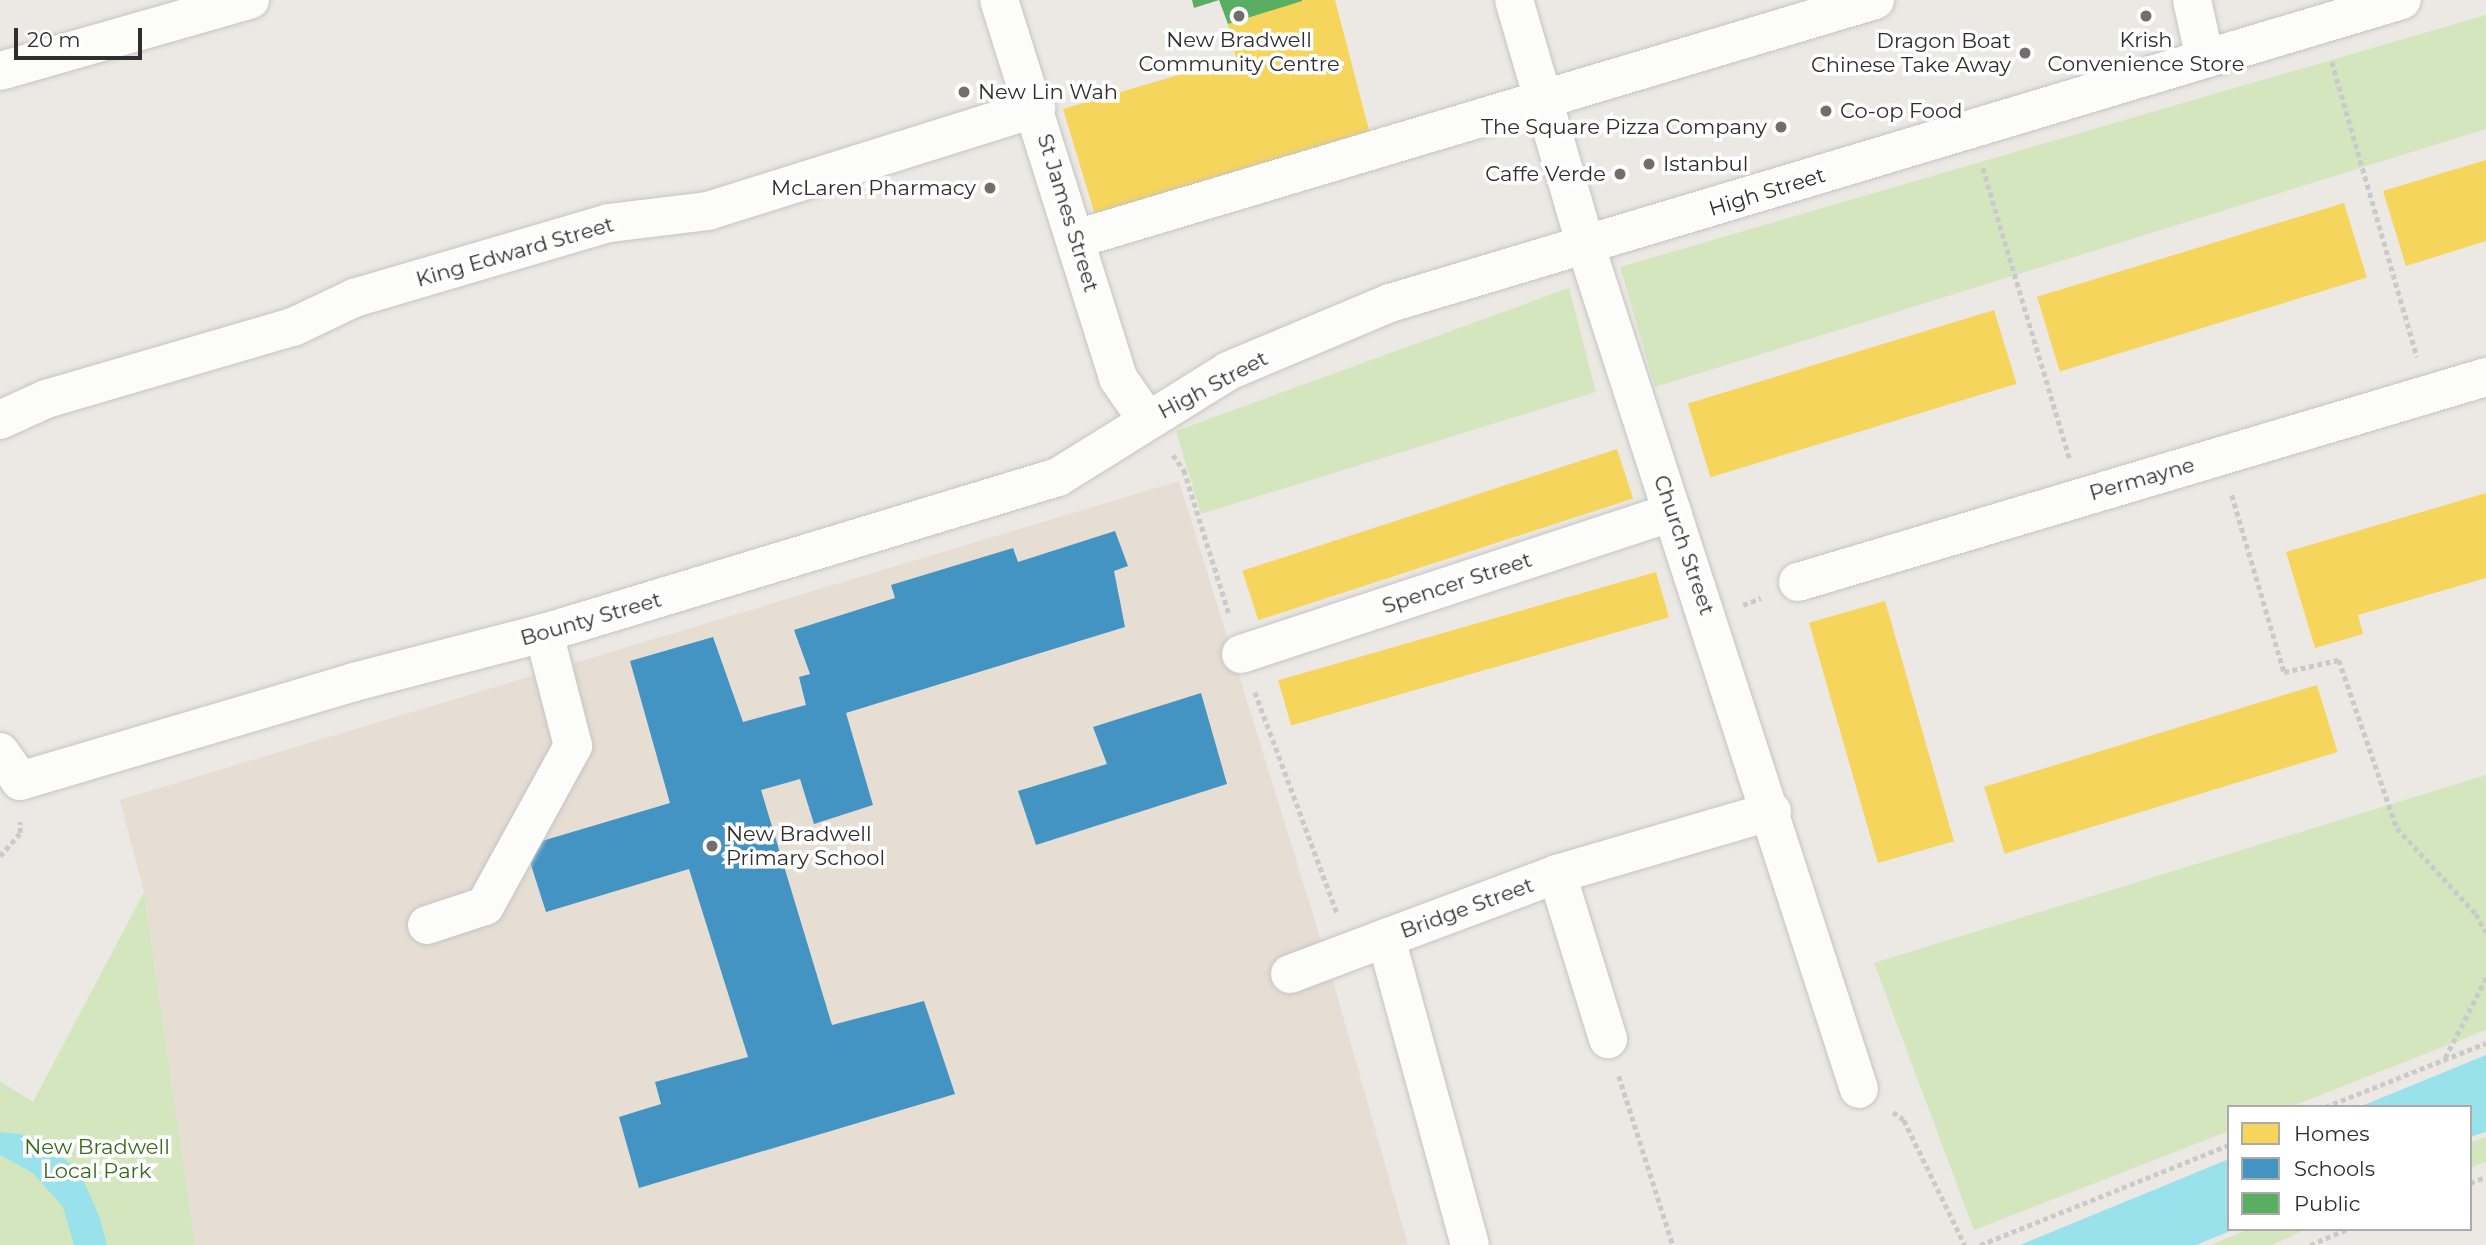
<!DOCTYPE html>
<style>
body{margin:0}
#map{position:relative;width:2486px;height:1245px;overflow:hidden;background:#ece8e4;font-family:Montserrat,sans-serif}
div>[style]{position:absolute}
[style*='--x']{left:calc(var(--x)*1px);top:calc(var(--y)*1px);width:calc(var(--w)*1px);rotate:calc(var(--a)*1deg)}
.education>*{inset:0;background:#e6ddd3}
.green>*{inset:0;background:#d4e6be}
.water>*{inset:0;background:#99e2ec}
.homes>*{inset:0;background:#f6d55c;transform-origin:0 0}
.schools>*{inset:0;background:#4393c3}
.public>*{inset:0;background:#5aae61}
.path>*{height:4.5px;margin-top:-2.25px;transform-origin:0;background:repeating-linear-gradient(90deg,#cbcaca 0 5px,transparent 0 8.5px)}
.roads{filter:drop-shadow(0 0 2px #c5c4c4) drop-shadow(0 0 2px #c5c4c4)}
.minor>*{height:38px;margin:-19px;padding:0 19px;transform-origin:19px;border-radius:19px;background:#fcfcfb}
.dots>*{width:19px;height:19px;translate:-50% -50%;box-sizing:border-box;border:4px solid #fff;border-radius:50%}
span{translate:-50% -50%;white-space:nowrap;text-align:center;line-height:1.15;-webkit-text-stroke:7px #fff;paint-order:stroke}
.poi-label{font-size:21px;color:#2e2e2e}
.right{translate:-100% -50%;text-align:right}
.left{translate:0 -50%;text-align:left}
.street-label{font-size:21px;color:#2e2e2e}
.park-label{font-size:21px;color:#386c1c}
.legend{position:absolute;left:2227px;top:1105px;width:245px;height:126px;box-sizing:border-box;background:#fff;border:2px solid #ababab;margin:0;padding:9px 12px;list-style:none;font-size:21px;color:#2e2e2e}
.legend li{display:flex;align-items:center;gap:14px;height:35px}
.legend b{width:35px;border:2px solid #ababab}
.scale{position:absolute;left:14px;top:28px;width:128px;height:32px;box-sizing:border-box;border:4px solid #2e2e2e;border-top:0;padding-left:9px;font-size:21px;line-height:24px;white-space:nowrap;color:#2e2e2e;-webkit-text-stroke:5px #fff;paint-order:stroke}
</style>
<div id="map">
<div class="education">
<div style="clip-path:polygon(1179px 481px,1327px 960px,1408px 1245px,195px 1245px,144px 892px,120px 800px)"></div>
</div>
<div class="green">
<div style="clip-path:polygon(2486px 15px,2486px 129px,1655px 387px,1620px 267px)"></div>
<div style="clip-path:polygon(1569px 288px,1596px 392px,1201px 514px,1176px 431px)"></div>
<div style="clip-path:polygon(2486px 775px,2486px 1030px,2290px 1107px,2229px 1107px,2229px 1131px,1974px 1230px,1874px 963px)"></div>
<div style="clip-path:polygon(144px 892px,195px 1245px,0 1245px,0 1081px,33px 1102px)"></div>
<div style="clip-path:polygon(2486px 1137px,2486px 1162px,2470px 1168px,2470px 1143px)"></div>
<div style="clip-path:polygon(2249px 1229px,2306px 1229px,2272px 1245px,2211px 1245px)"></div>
</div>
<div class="water">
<div style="clip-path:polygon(2486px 1055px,2486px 1132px,2470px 1137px,2470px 1107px,2359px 1107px)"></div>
<div style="clip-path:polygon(0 1132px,27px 1135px,78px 1168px,100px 1218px,107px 1245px,74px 1245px,63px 1207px,33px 1173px,0 1155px)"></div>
<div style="clip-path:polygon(2229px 1159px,2229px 1229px,2235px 1229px,2196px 1245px,2020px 1245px)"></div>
</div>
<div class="homes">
<div style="clip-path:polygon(1303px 0,1335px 0,1370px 134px,1095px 215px,1063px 109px,1236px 58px,1228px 24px)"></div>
<div style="clip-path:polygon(2486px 160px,2486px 241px,2406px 266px,2383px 191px)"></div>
<div style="left:2344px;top:203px;width:78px;height:321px;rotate:73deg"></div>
<div style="left:1994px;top:310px;width:77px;height:320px;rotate:73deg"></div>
<div style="left:1617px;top:449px;width:52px;height:394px;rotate:72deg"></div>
<div style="clip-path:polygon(2486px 493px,2486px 578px,2358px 615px,2363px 634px,2315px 648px,2286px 552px)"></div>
<div style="left:1656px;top:572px;width:47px;height:393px;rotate:74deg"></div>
<div style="left:1885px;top:601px;width:250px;height:79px;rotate:74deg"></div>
<div style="left:2317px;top:685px;width:70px;height:348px;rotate:73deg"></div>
</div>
<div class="schools">
<div style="clip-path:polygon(1115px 531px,1128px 566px,1114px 571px,1125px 627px,846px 713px,873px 805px,814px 824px,800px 779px,761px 790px,832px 1025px,924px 1001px,955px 1094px,639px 1188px,619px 1117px,661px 1104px,655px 1082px,748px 1057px,689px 869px,546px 912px,525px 846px,670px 803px,630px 661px,713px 637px,743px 722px,806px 705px,799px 677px,810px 674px,794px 630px,895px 598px,891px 585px,1013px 548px,1018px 562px)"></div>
<div style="clip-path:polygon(1201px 693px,1227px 784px,1036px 845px,1018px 791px,1107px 764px,1093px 727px)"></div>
</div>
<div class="public">
<div style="clip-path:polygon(1192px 0,1302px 0,1302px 1px,1228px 24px,1219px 0,1194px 8px)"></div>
</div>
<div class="path">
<div style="--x:2332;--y:62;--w:307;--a:73.9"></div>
<div style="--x:1983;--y:168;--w:304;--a:73.4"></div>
<div style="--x:1173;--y:455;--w:19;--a:54"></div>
<div style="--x:1184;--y:470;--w:151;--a:72.6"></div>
<div style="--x:2232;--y:495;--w:184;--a:73.6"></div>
<div style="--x:2284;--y:672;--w:56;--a:-12.3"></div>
<div style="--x:2339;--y:660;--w:178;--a:71"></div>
<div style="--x:2397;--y:828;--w:117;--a:47.4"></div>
<div style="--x:2476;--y:914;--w:21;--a:61"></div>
<div style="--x:1743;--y:605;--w:19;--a:-21"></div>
<div style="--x:1255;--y:692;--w:236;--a:69.6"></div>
<div style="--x:0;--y:856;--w:30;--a:-49"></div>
<div style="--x:20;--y:833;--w:11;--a:-90"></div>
<div style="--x:2445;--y:1058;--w:90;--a:-62.9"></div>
<div style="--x:1619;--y:1076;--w:177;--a:72.3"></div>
<div style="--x:2325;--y:1107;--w:173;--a:-21.7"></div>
<div style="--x:1893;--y:1112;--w:14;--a:36"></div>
<div style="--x:1904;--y:1120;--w:139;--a:64"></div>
<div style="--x:2470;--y:1183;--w:17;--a:-21"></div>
<div style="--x:1980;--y:1245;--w:268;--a:-21.9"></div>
<div style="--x:2310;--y:1245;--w:40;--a:-23.4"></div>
</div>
<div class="roads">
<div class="minor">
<div style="--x:999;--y:0;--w:396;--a:72.5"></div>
<div style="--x:1118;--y:378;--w:51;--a:55.4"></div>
<div style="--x:1514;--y:0;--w:257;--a:73.7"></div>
<div style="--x:1586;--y:247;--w:885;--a:72.04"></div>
<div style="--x:2192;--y:0;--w:60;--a:77.6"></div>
<div style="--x:0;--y:71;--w:260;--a:-15.9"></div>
<div style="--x:1076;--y:239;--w:834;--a:-16.65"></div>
<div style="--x:0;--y:420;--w:51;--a:-24.5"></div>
<div style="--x:46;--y:399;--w:257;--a:-16.3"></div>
<div style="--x:293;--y:327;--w:68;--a:-25.4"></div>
<div style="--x:354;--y:298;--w:266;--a:-16.4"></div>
<div style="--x:609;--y:223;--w:100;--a:-6.9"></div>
<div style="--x:708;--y:211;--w:344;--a:-17.4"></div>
<div style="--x:1798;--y:582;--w:718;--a:-16.59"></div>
<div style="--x:1241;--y:654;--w:454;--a:-18.2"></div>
<div style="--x:0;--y:752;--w:35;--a:55"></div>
<div style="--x:20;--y:781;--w:348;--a:-16.5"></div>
<div style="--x:354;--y:682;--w:196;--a:-14.5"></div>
<div style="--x:544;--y:633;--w:537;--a:-16.88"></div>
<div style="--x:1058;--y:477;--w:200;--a:-31.9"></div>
<div style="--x:1228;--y:371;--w:176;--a:-22.8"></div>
<div style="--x:1390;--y:303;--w:1056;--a:-16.67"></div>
<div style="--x:1557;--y:874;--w:173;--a:72.8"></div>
<div style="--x:427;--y:925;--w:61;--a:-18.1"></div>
<div style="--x:485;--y:906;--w:183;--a:-61.2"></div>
<div style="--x:573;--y:746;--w:117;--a:-104.4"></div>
<div style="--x:1290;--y:974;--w:103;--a:-20.6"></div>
<div style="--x:1470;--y:1245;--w:318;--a:-105.3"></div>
<div style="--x:1386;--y:938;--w:183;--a:-20.5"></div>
<div style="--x:1557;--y:874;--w:224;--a:-16.3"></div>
</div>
</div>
<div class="dots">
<div style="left:1239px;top:16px;background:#706f6e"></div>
<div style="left:2146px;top:16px;background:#706f6e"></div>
<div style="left:2025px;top:53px;background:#706f6e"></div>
<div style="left:964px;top:92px;background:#706f6e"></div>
<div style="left:1826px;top:111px;background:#706f6e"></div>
<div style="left:1781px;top:127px;background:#706f6e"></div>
<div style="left:1649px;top:164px;background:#706f6e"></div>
<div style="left:1620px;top:174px;background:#706f6e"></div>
<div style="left:990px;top:188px;background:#706f6e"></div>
<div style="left:712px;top:846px;background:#706f6e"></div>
</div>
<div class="poi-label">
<span style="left:1239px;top:52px">New Bradwell<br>Community Centre</span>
<span style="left:2146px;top:52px">Krish<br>Convenience Store</span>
<span class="right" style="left:2011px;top:53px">Dragon Boat<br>Chinese Take Away</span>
<span class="left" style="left:978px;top:92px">New Lin Wah</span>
<span class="left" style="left:1840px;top:111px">Co-op Food</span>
<span class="right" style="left:1767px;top:127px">The Square Pizza Company</span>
<span class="left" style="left:1663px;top:164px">Istanbul</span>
<span class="right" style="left:1606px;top:174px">Caffe Verde</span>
<span class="right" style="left:976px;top:188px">McLaren Pharmacy</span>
<span class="left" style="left:726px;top:846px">New Bradwell<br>Primary School</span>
</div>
<div class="street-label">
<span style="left:1767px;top:192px;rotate:-17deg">High Street</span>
<span style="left:1068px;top:213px;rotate:73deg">St James Street</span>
<span style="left:515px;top:252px;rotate:-16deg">King Edward Street</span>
<span style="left:1213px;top:385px;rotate:-28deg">High Street</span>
<span style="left:2142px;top:479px;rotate:-16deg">Permayne</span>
<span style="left:1684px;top:545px;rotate:71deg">Church Street</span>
<span style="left:1457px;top:583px;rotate:-18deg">Spencer Street</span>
<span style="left:591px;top:619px;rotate:-16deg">Bounty Street</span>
<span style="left:1467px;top:908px;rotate:-20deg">Bridge Street</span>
</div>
<div class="park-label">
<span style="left:97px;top:1159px">New Bradwell<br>Local Park</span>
</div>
<ul class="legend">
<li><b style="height:19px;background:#f6d55c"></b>Homes</li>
<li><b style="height:19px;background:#4393c3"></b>Schools</li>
<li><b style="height:19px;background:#5aae61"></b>Public</li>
</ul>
<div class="scale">20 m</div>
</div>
